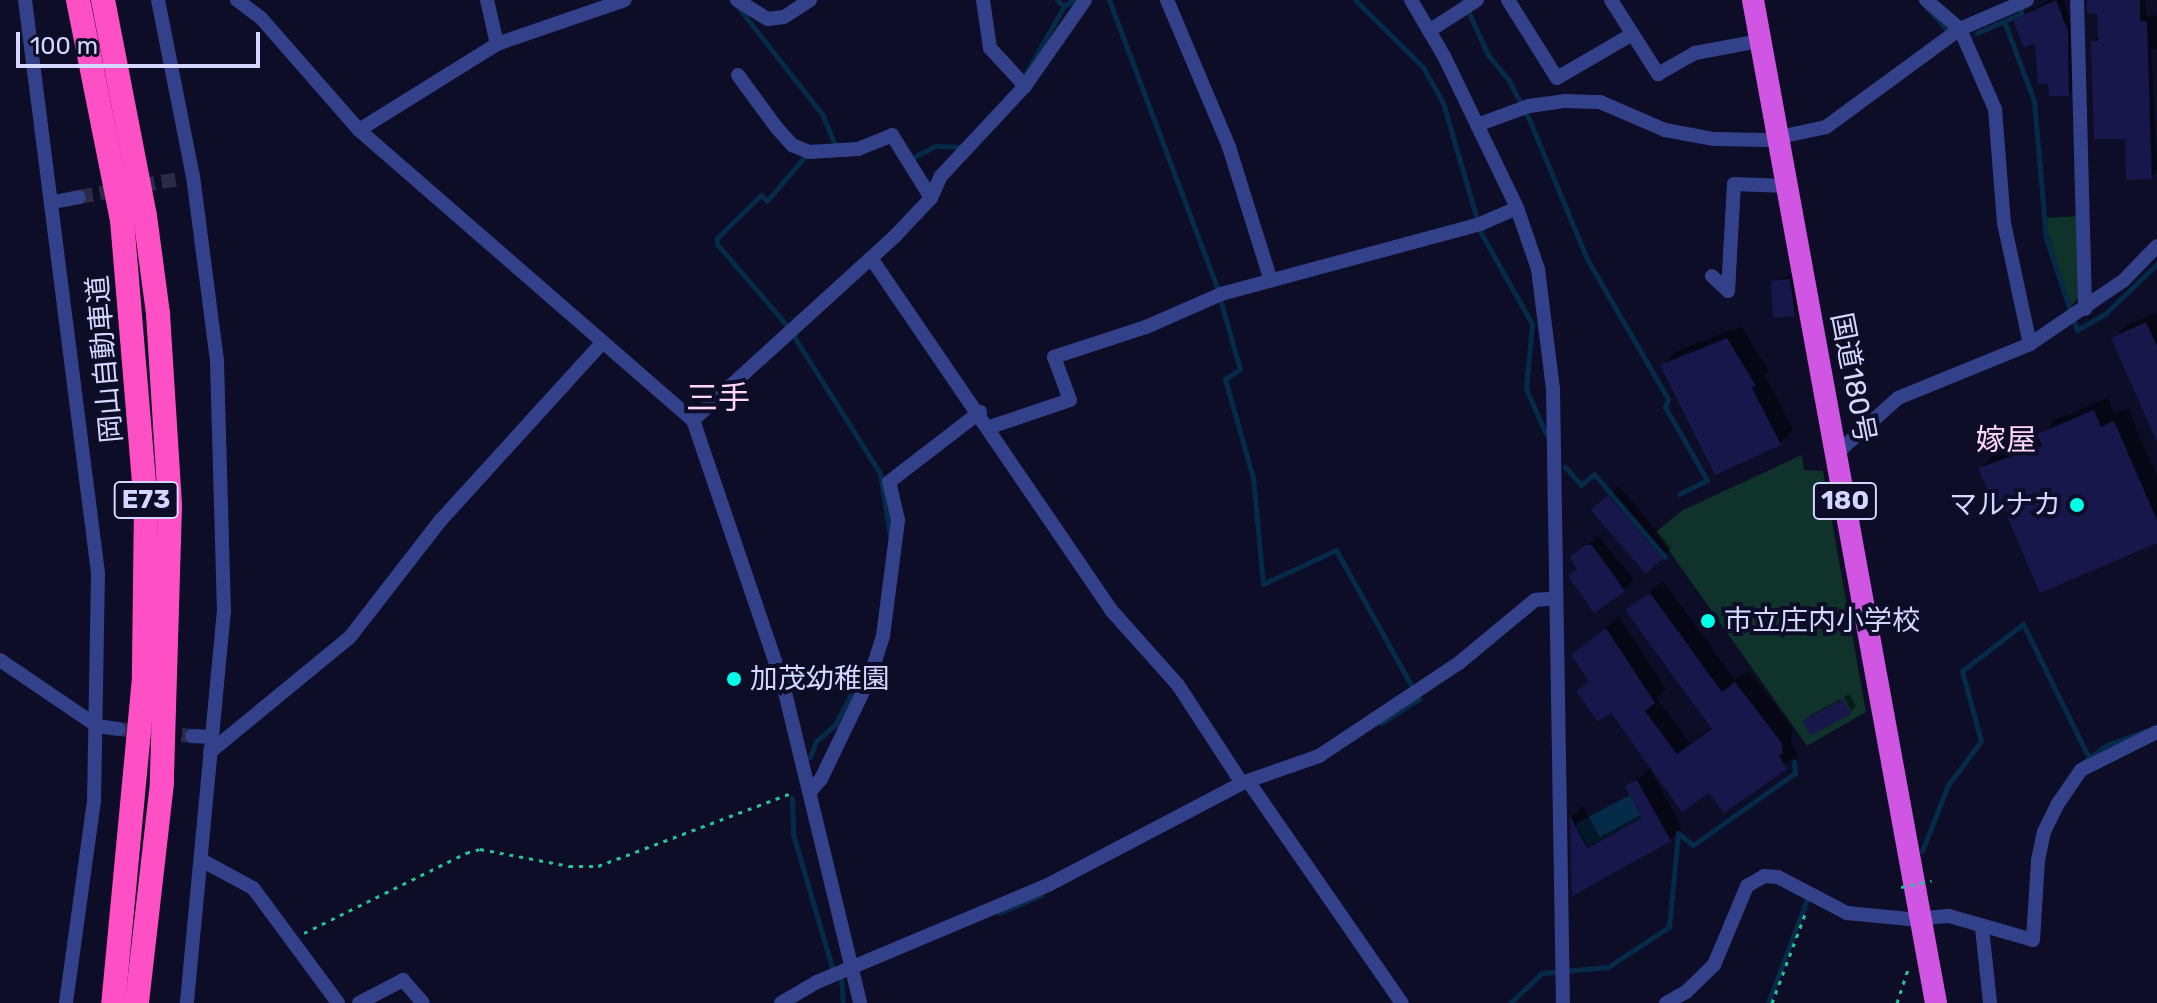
<!DOCTYPE html>
<meta charset="utf-8">
<style>
body{margin:0}
#map{position:relative;width:2157px;height:1003px;overflow:hidden;background:#0d0d28;font-family:Rubik,"Noto Sans JP",sans-serif}
div>[style]{position:absolute}
[style*='--x']{left:calc(var(--x)*1px);top:calc(var(--y)*1px);width:calc(var(--w)*1px);rotate:calc(var(--a)*1deg)}
.green>*{inset:0;background:#0f322a}
.water>*{inset:0;background:#052b49;transform-origin:0 0}
.shadow>*{inset:0;background:#0007}
.stream>*{height:5px;margin:-2.5px;padding:0 2.5px;transform-origin:2.5px;border-radius:2.5px;background:#052b49}
.building>*{inset:0;background:#18174b;transform-origin:0 0}
.minor-tunnel>*{height:14px;margin-top:-7px;transform-origin:0;background:repeating-linear-gradient(90deg,#2b2b48 0 14px,transparent 0 21px)}
.path>*{height:3px;margin-top:-1.5px;transform-origin:0;background:repeating-linear-gradient(90deg,#23c49b 0 4px,transparent 0 10px)}
.minor>*{height:14px;margin:-7px;padding:0 7px;transform-origin:7px;border-radius:7px;background:#33418b}
.trunk>*{height:22px;margin:-11px;padding:0 11px;transform-origin:11px;border-radius:11px;background:#d055e2}
.motorway>*{height:24px;margin:-12px;padding:0 12px;transform-origin:12px;border-radius:12px;background:#ff4fc5}
.path-bridge>*{height:3px;margin-top:-1.5px;transform-origin:0;background:repeating-linear-gradient(90deg,#23c49b 0 4px,transparent 0 10px)}
.dots>*{width:22px;height:22px;translate:-50% -50%;box-sizing:border-box;border:4px solid #0d0d28;border-radius:50%}
span{translate:-50% -50%;white-space:nowrap;text-align:center;line-height:1.15;-webkit-text-stroke:8px #0d0d28;paint-order:stroke}
.shield-label span{padding:2px 6px;background:#0d0d28;border:2px solid;border-radius:6px;-webkit-text-stroke-width:0}
.shield-label{font-size:26px;color:#d4d7ff;font-weight:700}
.street-label{font-size:28px;color:#d4d7ff}
.poi-label{font-size:28px;color:#d4d7ff}
.right{translate:-100% -50%;text-align:right}
.left{translate:0 -50%;text-align:left}
.neighbourhood-label{font-size:30px;color:#ffd6f8}
.quarter-label{font-size:32px;color:#ffd6f8}
.scale{position:absolute;left:16px;top:32px;width:244px;height:36px;box-sizing:border-box;border:4px solid #d4d7ff;border-top:0;padding-left:10px;font-size:24px;line-height:28px;white-space:nowrap;color:#d4d7ff;-webkit-text-stroke:6px #0d0d28;paint-order:stroke}
</style>
<div id="map">
<div class="green">
<div style="clip-path:polygon(2077px 216px,2078px 298px,2069px 308px,2044px 218px)"></div>
<div style="clip-path:polygon(1802px 455px,1804px 470px,1823px 471px,1866px 712px,1807px 746px,1656px 532px,1683px 510px)"></div>
</div>
<div class="water">
<div style="left:1630px;top:795px;width:26px;height:62px;rotate:62deg"></div>
</div>
<div class="shadow">
<div style="clip-path:polygon(2049px 0,2063px 0,2073px 25px,2074px 88px,2069px 94px,2050px 82px,2036px 41px,2015px 20px)"></div>
<div style="clip-path:polygon(2099px 0,2145px 0,2146px 16px,2157px 15px,2157px 49px,2151px 49px,2157px 171px,2151px 177px,2127px 136px,2093px 42px,2100px 35px)"></div>
<div style="clip-path:polygon(1796px 274px,1800px 307px,1794px 314px,1773px 282px)"></div>
<div style="clip-path:polygon(2157px 312px,2157px 437px,2113px 339px,2127px 325px)"></div>
<div style="clip-path:polygon(1741px 326px,1769px 371px,1765px 375px,1793px 430px,1780px 443px,1662px 366px,1676px 352px)"></div>
<div style="clip-path:polygon(2108px 398px,2114px 414px,2128px 409px,2157px 476px,2157px 541px,2003px 502px,1981px 468px,1994px 455px,2041px 439px,2053px 421px)"></div>
<div style="clip-path:polygon(1619px 486px,1671px 548px,1661px 558px,1602px 500px)"></div>
<div style="clip-path:polygon(1598px 536px,1634px 580px,1624px 589px,1579px 569px,1573px 557px)"></div>
<div style="clip-path:polygon(1663px 581px,1735px 680px,1749px 671px,1793px 728px,1791px 743px,1799px 754px,1724px 810px,1710px 790px,1611px 710px,1578px 691px,1591px 679px,1573px 655px,1619px 617px,1666px 689px,1657px 698px,1690px 743px,1713px 727px,1628px 610px)"></div>
<div style="clip-path:polygon(1849px 694px,1856px 706px,1851px 711px,1844px 697px)"></div>
<div style="clip-path:polygon(1840px 699px,1848px 713px,1805px 721px,1811px 715px)"></div>
<div style="clip-path:polygon(1650px 769px,1682px 828px,1670px 840px,1574px 893px,1572px 817px,1583px 806px,1600px 837px,1642px 814px,1628px 787px)"></div>
</div>
<div class="stream">
<div style="--x:1057;--y:0;--w:9;--a:41"></div>
<div style="--x:1064;--y:6;--w:12;--a:-31"></div>
<div style="--x:1109;--y:0;--w:308;--a:69.4"></div>
<div style="--x:1217;--y:288;--w:74;--a:74.3"></div>
<div style="--x:1237;--y:359;--w:10;--a:73"></div>
<div style="--x:1240;--y:369;--w:18;--a:146"></div>
<div style="--x:1225;--y:379;--w:103;--a:74.2"></div>
<div style="--x:1253;--y:478;--w:106;--a:84.6"></div>
<div style="--x:1263;--y:584;--w:81;--a:-25"></div>
<div style="--x:1336;--y:550;--w:171;--a:60.9"></div>
<div style="--x:1419;--y:699;--w:45;--a:147.7"></div>
<div style="--x:1355;--y:0;--w:95;--a:44.6"></div>
<div style="--x:1423;--y:67;--w:41;--a:60.9"></div>
<div style="--x:1443;--y:103;--w:135;--a:73.7"></div>
<div style="--x:1481;--y:233;--w:104;--a:60.7"></div>
<div style="--x:1532;--y:324;--w:65;--a:95.3"></div>
<div style="--x:1526;--y:389;--w:49;--a:66"></div>
<div style="--x:1463;--y:0;--w:60;--a:65.6"></div>
<div style="--x:1488;--y:55;--w:31;--a:50"></div>
<div style="--x:1508;--y:79;--w:45;--a:62.3"></div>
<div style="--x:1529;--y:119;--w:152;--a:67.5"></div>
<div style="--x:1587;--y:259;--w:162;--a:59.9"></div>
<div style="--x:1668;--y:399;--w:9;--a:111"></div>
<div style="--x:1665;--y:407;--w:84;--a:60.1"></div>
<div style="--x:1707;--y:480;--w:31;--a:153"></div>
<div style="--x:2021;--y:5;--w:9;--a:90"></div>
<div style="--x:2021;--y:14;--w:18;--a:158"></div>
<div style="--x:2004;--y:21;--w:85;--a:69.4"></div>
<div style="--x:2034;--y:101;--w:138;--a:85"></div>
<div style="--x:2046;--y:238;--w:97;--a:71.4"></div>
<div style="--x:2077;--y:330;--w:32;--a:-30"></div>
<div style="--x:2105;--y:314;--w:72;--a:-43.9"></div>
<div style="--x:738;--y:7;--w:136;--a:51.9"></div>
<div style="--x:822;--y:114;--w:38;--a:67"></div>
<div style="--x:1927;--y:8;--w:33;--a:47"></div>
<div style="--x:1977;--y:33;--w:30;--a:-24"></div>
<div style="--x:1025;--y:75;--w:79;--a:-60.5"></div>
<div style="--x:910;--y:159;--w:29;--a:-27"></div>
<div style="--x:936;--y:146;--w:24;--a:2"></div>
<div style="--x:785;--y:323;--w:104;--a:-130.7"></div>
<div style="--x:717;--y:244;--w:6;--a:-90"></div>
<div style="--x:717;--y:238;--w:62;--a:-44.3"></div>
<div style="--x:761;--y:195;--w:8;--a:45"></div>
<div style="--x:767;--y:201;--w:60;--a:-49.7"></div>
<div style="--x:793;--y:335;--w:163;--a:57.8"></div>
<div style="--x:880;--y:473;--w:64;--a:81"></div>
<div style="--x:1565;--y:467;--w:24;--a:48"></div>
<div style="--x:1581;--y:485;--w:17;--a:-40"></div>
<div style="--x:1594;--y:474;--w:109;--a:49.5"></div>
<div style="--x:810;--y:757;--w:17;--a:-69"></div>
<div style="--x:816;--y:741;--w:25;--a:-40"></div>
<div style="--x:835;--y:725;--w:70;--a:-62.7"></div>
<div style="--x:2080;--y:765;--w:34;--a:-37"></div>
<div style="--x:2107;--y:745;--w:40;--a:-20.2"></div>
<div style="--x:792;--y:798;--w:36;--a:88"></div>
<div style="--x:793;--y:834;--w:143;--a:73.7"></div>
<div style="--x:1922;--y:851;--w:71;--a:-68.5"></div>
<div style="--x:1948;--y:785;--w:55;--a:-53.1"></div>
<div style="--x:1981;--y:741;--w:73;--a:-105.2"></div>
<div style="--x:1962;--y:671;--w:77;--a:-37.6"></div>
<div style="--x:2023;--y:624;--w:147;--a:63.8"></div>
<div style="--x:999;--y:913;--w:46;--a:-23.2"></div>
<div style="--x:841;--y:977;--w:26;--a:86"></div>
<div style="--x:1510;--y:1003;--w:44;--a:-43.2"></div>
<div style="--x:1542;--y:973;--w:66;--a:-5.2"></div>
<div style="--x:1608;--y:967;--w:73;--a:-33.3"></div>
<div style="--x:1669;--y:927;--w:94;--a:-84.5"></div>
<div style="--x:1678;--y:833;--w:19;--a:39"></div>
<div style="--x:1693;--y:845;--w:125;--a:-35.2"></div>
<div style="--x:1795;--y:773;--w:11;--a:-95"></div>
<div style="--x:1768;--y:1003;--w:111;--a:-69.4"></div>
</div>
<div class="building">
<div style="clip-path:polygon(2056px 0,2068px 31px,2069px 96px,2049px 96px,2048px 84px,2038px 84px,2035px 43px,2024px 48px,2013px 20px)"></div>
<div style="clip-path:polygon(2087px 0,2140px 0,2140px 21px,2147px 21px,2152px 179px,2126px 180px,2125px 139px,2094px 139px,2091px 41px,2098px 41px,2097px 14px,2087px 13px)"></div>
<div style="clip-path:polygon(1790px 279px,1795px 316px,1773px 318px,1771px 281px)"></div>
<div style="clip-path:polygon(2146px 322px,2157px 346px,2157px 442px,2111px 338px)"></div>
<div style="clip-path:polygon(1727px 338px,1756px 386px,1752px 388px,1781px 445px,1715px 475px,1660px 365px)"></div>
<div style="clip-path:polygon(2094px 410px,2101px 427px,2114px 421px,2157px 520px,2157px 543px,2040px 593px,2002px 504px,1995px 507px,1978px 468px,2042px 446px,2037px 434px)"></div>
<div style="left:1608px;top:495px;width:84px;height:23px;rotate:49deg"></div>
<div style="clip-path:polygon(1586px 545px,1592px 545px,1625px 591px,1594px 613px,1568px 576px,1577px 570px,1570px 557px)"></div>
<div style="clip-path:polygon(1650px 593px,1722px 692px,1735px 682px,1781px 742px,1783px 753px,1779px 756px,1787px 769px,1724px 813px,1709px 793px,1682px 812px,1611px 713px,1598px 722px,1576px 691px,1589px 681px,1571px 655px,1606px 628px,1655px 703px,1645px 711px,1677px 754px,1712px 729px,1625px 610px)"></div>
<div style="left:1843px;top:699px;width:17px;height:46px;rotate:62deg"></div>
<div style="clip-path:polygon(1637px 780px,1671px 841px,1572px 896px,1570px 816px,1587px 848px,1642px 818px,1625px 786px)"></div>
</div>
<div class="minor-tunnel">
<div style="--x:79;--y:197;--w:102;--a:-10.2"></div>
<div style="--x:119;--y:729;--w:73;--a:5.5"></div>
</div>
<div class="path">
<div style="--x:304;--y:933;--w:181;--a:-26.3"></div>
<div style="--x:466;--y:853;--w:15;--a:-16"></div>
<div style="--x:480;--y:849;--w:91;--a:10.8"></div>
<div style="--x:569;--y:866;--w:29;--a:0"></div>
<div style="--x:598;--y:866;--w:210;--a:-20.7"></div>
<div style="--x:1772;--y:1003;--w:100;--a:-69.6"></div>
<div style="--x:1897;--y:1003;--w:39;--a:-72"></div>
</div>
<div class="minor">
<div style="--x:25;--y:0;--w:578;--a:82.74"></div>
<div style="--x:98;--y:573;--w:228;--a:91"></div>
<div style="--x:94;--y:801;--w:204;--a:97.9"></div>
<div style="--x:158;--y:0;--w:179;--a:78.8"></div>
<div style="--x:193;--y:176;--w:188;--a:82.6"></div>
<div style="--x:217;--y:362;--w:248;--a:88.4"></div>
<div style="--x:224;--y:610;--w:395;--a:95.4"></div>
<div style="--x:237;--y:0;--w:30;--a:37"></div>
<div style="--x:261;--y:18;--w:149;--a:48.8"></div>
<div style="--x:359;--y:130;--w:442;--a:41"></div>
<div style="--x:693;--y:420;--w:279;--a:71.2"></div>
<div style="--x:783;--y:684;--w:328;--a:76.4"></div>
<div style="--x:487;--y:0;--w:45;--a:77.2"></div>
<div style="--x:737;--y:0;--w:36;--a:32"></div>
<div style="--x:768;--y:19;--w:16;--a:-7"></div>
<div style="--x:784;--y:17;--w:31;--a:-33"></div>
<div style="--x:983;--y:0;--w:49;--a:81.7"></div>
<div style="--x:990;--y:48;--w:52;--a:47.4"></div>
<div style="--x:1167;--y:0;--w:160;--a:67.1"></div>
<div style="--x:1229;--y:147;--w:140;--a:72.6"></div>
<div style="--x:1411;--y:0;--w:65;--a:59.5"></div>
<div style="--x:1444;--y:56;--w:169;--a:64.3"></div>
<div style="--x:1517;--y:208;--w:65;--a:71"></div>
<div style="--x:1538;--y:269;--w:121;--a:82.9"></div>
<div style="--x:1553;--y:389;--w:614;--a:89.07"></div>
<div style="--x:1508;--y:0;--w:92;--a:57.9"></div>
<div style="--x:1557;--y:78;--w:86;--a:-30.2"></div>
<div style="--x:1611;--y:0;--w:88;--a:57.6"></div>
<div style="--x:1658;--y:74;--w:43;--a:-29.6"></div>
<div style="--x:1695;--y:53;--w:66;--a:-10.5"></div>
<div style="--x:2027;--y:0;--w:73;--a:156.6"></div>
<div style="--x:1960;--y:29;--w:87;--a:66.4"></div>
<div style="--x:1995;--y:109;--w:114;--a:85.5"></div>
<div style="--x:2004;--y:223;--w:124;--a:77.9"></div>
<div style="--x:2077;--y:0;--w:309;--a:88.5"></div>
<div style="--x:1429;--y:31;--w:57;--a:-32.9"></div>
<div style="--x:738;--y:75;--w:64;--a:53.8"></div>
<div style="--x:776;--y:127;--w:24;--a:48"></div>
<div style="--x:792;--y:145;--w:18;--a:22"></div>
<div style="--x:809;--y:152;--w:49;--a:-3.5"></div>
<div style="--x:858;--y:149;--w:37;--a:-22"></div>
<div style="--x:892;--y:135;--w:74;--a:58.2"></div>
<div style="--x:1477;--y:125;--w:55;--a:-20.1"></div>
<div style="--x:1529;--y:106;--w:37;--a:-8"></div>
<div style="--x:1566;--y:101;--w:34;--a:2"></div>
<div style="--x:1600;--y:102;--w:71;--a:23.3"></div>
<div style="--x:1665;--y:130;--w:50;--a:10.4"></div>
<div style="--x:1714;--y:139;--w:52;--a:1.1"></div>
<div style="--x:1766;--y:140;--w:61;--a:-12.2"></div>
<div style="--x:1826;--y:127;--w:166;--a:-36.2"></div>
<div style="--x:1960;--y:29;--w:45;--a:-139.5"></div>
<div style="--x:359;--y:130;--w:163;--a:-31.9"></div>
<div style="--x:497;--y:44;--w:135;--a:-19"></div>
<div style="--x:54;--y:202;--w:25;--a:-11"></div>
<div style="--x:871;--y:258;--w:426;--a:55.7"></div>
<div style="--x:1111;--y:610;--w:101;--a:48.2"></div>
<div style="--x:1178;--y:685;--w:117;--a:56.9"></div>
<div style="--x:1712;--y:276;--w:22;--a:43"></div>
<div style="--x:1728;--y:291;--w:107;--a:-86.8"></div>
<div style="--x:1734;--y:184;--w:53;--a:2.2"></div>
<div style="--x:693;--y:420;--w:275;--a:-42.3"></div>
<div style="--x:896;--y:235;--w:51;--a:-46.6"></div>
<div style="--x:931;--y:198;--w:24;--a:-66"></div>
<div style="--x:941;--y:176;--w:123;--a:-47"></div>
<div style="--x:1025;--y:86;--w:105;--a:-55.1"></div>
<div style="--x:990;--y:427;--w:84;--a:-18.6"></div>
<div style="--x:1070;--y:400;--w:46;--a:-110.4"></div>
<div style="--x:1054;--y:357;--w:97;--a:-18.1"></div>
<div style="--x:1146;--y:327;--w:82;--a:-23.7"></div>
<div style="--x:1221;--y:294;--w:268;--a:-15.1"></div>
<div style="--x:1480;--y:224;--w:40;--a:-23.4"></div>
<div style="--x:1837;--y:453;--w:82;--a:-42"></div>
<div style="--x:1898;--y:398;--w:143;--a:-22.2"></div>
<div style="--x:2030;--y:344;--w:114;--a:-34.2"></div>
<div style="--x:2124;--y:280;--w:47;--a:-45.9"></div>
<div style="--x:0;--y:660;--w:117;--a:34.2"></div>
<div style="--x:97;--y:726;--w:22;--a:8"></div>
<div style="--x:192;--y:736;--w:19;--a:3"></div>
<div style="--x:210;--y:752;--w:181;--a:-39.4"></div>
<div style="--x:350;--y:637;--w:147;--a:-52.2"></div>
<div style="--x:440;--y:521;--w:241;--a:-47.7"></div>
<div style="--x:1248;--y:781;--w:270;--a:55.3"></div>
<div style="--x:810;--y:792;--w:17;--a:-50"></div>
<div style="--x:821;--y:779;--w:113;--a:-64.3"></div>
<div style="--x:870;--y:677;--w:43;--a:-72.4"></div>
<div style="--x:883;--y:636;--w:117;--a:-82.6"></div>
<div style="--x:898;--y:520;--w:39;--a:-103"></div>
<div style="--x:889;--y:482;--w:115;--a:-37.6"></div>
<div style="--x:203;--y:861;--w:57;--a:28.4"></div>
<div style="--x:253;--y:888;--w:143;--a:53.5"></div>
<div style="--x:1982;--y:928;--w:75;--a:83.9"></div>
<div style="--x:359;--y:1003;--w:50;--a:-27.6"></div>
<div style="--x:403;--y:980;--w:30;--a:49"></div>
<div style="--x:781;--y:1003;--w:42;--a:-30.3"></div>
<div style="--x:817;--y:982;--w:251;--a:-22.8"></div>
<div style="--x:1048;--y:885;--w:219;--a:-27.7"></div>
<div style="--x:1242;--y:783;--w:82;--a:-19.3"></div>
<div style="--x:1319;--y:756;--w:168;--a:-33.6"></div>
<div style="--x:1459;--y:663;--w:99;--a:-39.7"></div>
<div style="--x:1535;--y:600;--w:21;--a:-5"></div>
<div style="--x:1666;--y:1003;--w:23;--a:-29"></div>
<div style="--x:1686;--y:992;--w:39;--a:-44"></div>
<div style="--x:1714;--y:965;--w:86;--a:-67.3"></div>
<div style="--x:1747;--y:886;--w:20;--a:-30"></div>
<div style="--x:1764;--y:876;--w:14;--a:4"></div>
<div style="--x:1778;--y:877;--w:78;--a:27.6"></div>
<div style="--x:1847;--y:913;--w:62;--a:5.5"></div>
<div style="--x:1909;--y:919;--w:40;--a:-4.3"></div>
<div style="--x:1949;--y:916;--w:87;--a:15.9"></div>
<div style="--x:2033;--y:940;--w:80;--a:-86.4"></div>
<div style="--x:2038;--y:860;--w:29;--a:-78"></div>
<div style="--x:2044;--y:832;--w:30;--a:-64"></div>
<div style="--x:2057;--y:805;--w:42;--a:-55.6"></div>
<div style="--x:2081;--y:770;--w:85;--a:-26.6"></div>
</div>
<div class="trunk">
<div style="--x:1753;--y:0;--w:1020;--a:79.66"></div>
</div>
<div class="motorway">
<div style="--x:78;--y:0;--w:224;--a:78.7"></div>
<div style="--x:122;--y:220;--w:284;--a:85.2"></div>
<div style="--x:146;--y:503;--w:175;--a:90.7"></div>
<div style="--x:144;--y:678;--w:326;--a:95.4"></div>
<div style="--x:103;--y:0;--w:220;--a:79"></div>
<div style="--x:145;--y:216;--w:99;--a:82.4"></div>
<div style="--x:158;--y:314;--w:192;--a:86.4"></div>
<div style="--x:170;--y:506;--w:277;--a:91.7"></div>
<div style="--x:162;--y:783;--w:221;--a:96.5"></div>
</div>
<div class="path-bridge">
<div style="--x:1901;--y:887;--w:31;--a:-11"></div>
</div>
<div class="dots">
<div style="left:2077px;top:505px;background:#00ffe8"></div>
<div style="left:1708px;top:621px;background:#00ffe8"></div>
<div style="left:734px;top:679px;background:#00ffe8"></div>
</div>
<div class="shield-label">
<span style="left:146px;top:500px">E73</span>
<span style="left:1845px;top:501px">180</span>
</div>
<div class="street-label">
<span style="left:105px;top:359px;rotate:-95deg">岡山自動車道</span>
<span style="left:1853px;top:378px;rotate:79deg">国道180号</span>
</div>
<div class="poi-label">
<span class="right" style="left:2061px;top:505px">マルナカ</span>
<span class="left" style="left:1724px;top:621px">市立庄内小学校</span>
<span class="left" style="left:750px;top:679px">加茂幼稚園</span>
</div>
<div class="neighbourhood-label">
<span style="left:2006px;top:440px">嫁屋</span>
</div>
<div class="quarter-label">
<span style="left:718px;top:398px">三手</span>
</div>
<div class="scale">100 m</div>
</div>
